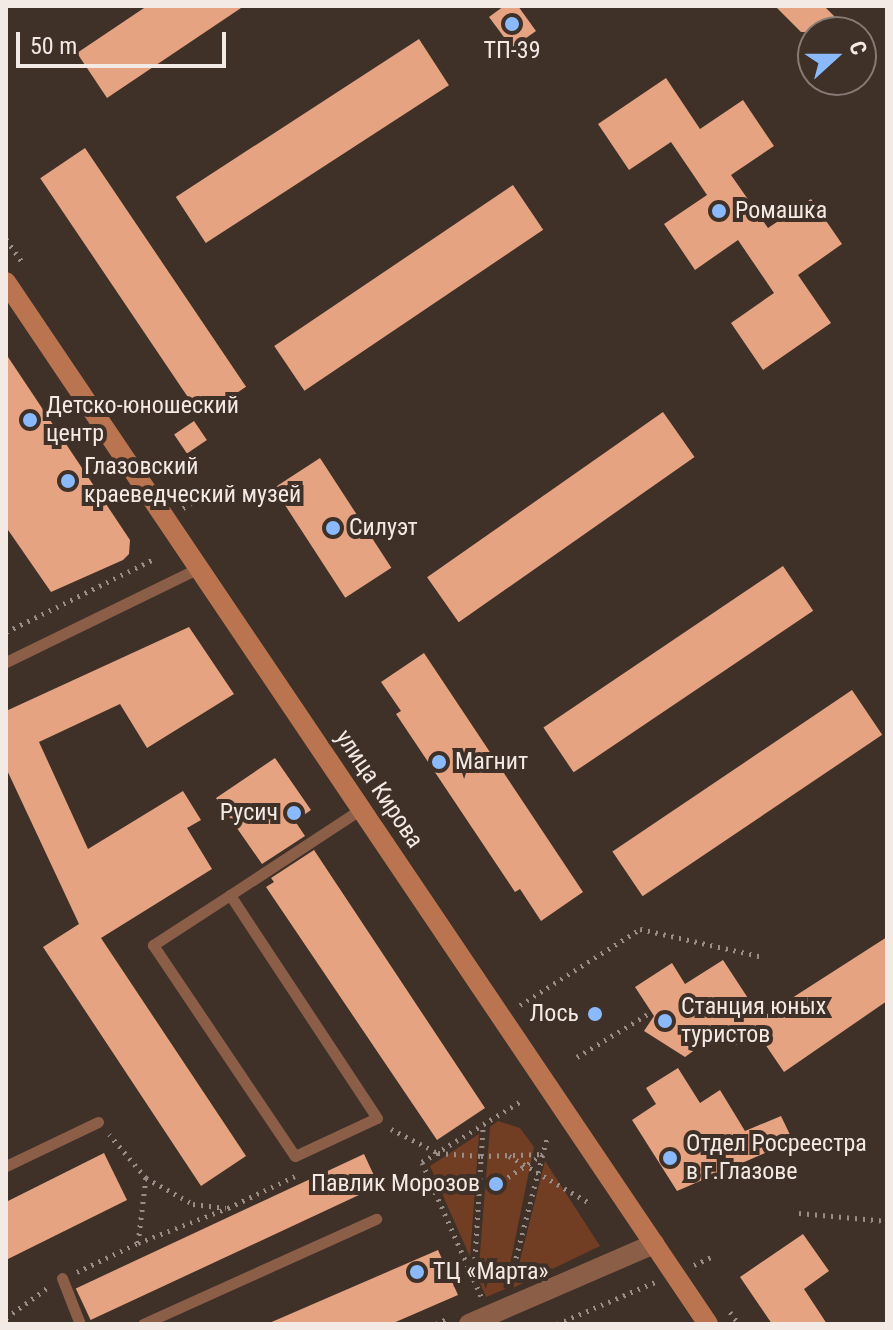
<!DOCTYPE html>
<meta charset="utf-8">
<style>
body{margin:0}
#map{position:relative;width:893px;height:1330px;overflow:hidden;background:#3f3028;font-family:"Roboto Condensed",sans-serif}
div>[style]{position:absolute}
[style*='--x']{left:calc(var(--x)*1px);top:calc(var(--y)*1px);width:calc(var(--w)*1px);rotate:calc(var(--a)*1deg)}
.green>*{inset:0;background:#713e23}
.building>*{inset:0;background:#e5a382;transform-origin:0 0}
.path>*{height:5px;margin-top:-2.5px;transform-origin:0;background:repeating-linear-gradient(90deg,#9a8d87 0 2px,transparent 0 8px)}
.service>*{height:11px;margin:-5.5px;padding:0 5.5px;transform-origin:5.5px;border-radius:5.5px;background:#8b5e48}
.tertiary>*{height:20px;margin:-10px;padding:0 10px;transform-origin:10px;border-radius:10px;background:#8b5e48}
.secondary>*{height:20px;margin:-10px;padding:0 10px;transform-origin:10px;border-radius:10px;background:#bb7450}
.dots>*{width:22px;height:22px;translate:-50% -50%;box-sizing:border-box;border:4px solid #3f3028;border-radius:50%}
span{translate:-50% -50%;white-space:nowrap;text-align:center;line-height:1.15;-webkit-text-stroke:8px #3f3028;paint-order:stroke}
.poi-label{font-size:24px;color:#f4eae5}
.left{translate:0 -50%;text-align:left}
.right{translate:-100% -50%;text-align:right}
.street-label{font-size:24px;color:#f4eae5}
.frame{position:absolute;inset:0;border:8px solid #f4eae5;pointer-events:none}
.north{position:absolute;left:797px;top:16px;width:80px;height:80px;box-sizing:border-box;background:#3f3028;border:2px solid #877a74;border-radius:50%;rotate:69deg;font-size:22px;font-weight:700;line-height:32px;text-align:center;color:#f4eae5}
.north::after{content:'';display:block;margin:auto;width:28px;height:36px;background:#8bbafc;clip-path:polygon(50% 0,100% 100%,50% 72%,0 100%)}
.scale{position:absolute;left:16px;top:32px;width:210px;height:36px;box-sizing:border-box;border:4px solid #f4eae5;border-top:0;padding-left:10px;font-size:24px;line-height:28px;white-space:nowrap;color:#f4eae5;-webkit-text-stroke:6px #3f3028;paint-order:stroke}
</style>
<div id="map">
<div class="green">
<div style="clip-path:polygon(498px 1121px,520px 1128px,534px 1147px,505px 1289px,486px 1297px,478px 1278px,490px 1127px)"></div>
<div style="clip-path:polygon(479px 1134px,470px 1257px,430px 1166px)"></div>
<div style="clip-path:polygon(545px 1161px,600px 1246px,513px 1288px)"></div>
</div>
<div class="building">
<div style="clip-path:polygon(147px 6px,244px 6px,107px 98px,77px 53px)"></div>
<div style="clip-path:polygon(504px 6px,518px 6px,536px 31px,512px 48px,489px 17px)"></div>
<div style="clip-path:polygon(775px 6px,824px 6px,850px 32px,801px 32px)"></div>
<div style="left:419px;top:39px;width:55px;height:290px;rotate:57deg"></div>
<div style="clip-path:polygon(666px 78px,700px 129px,743px 100px,774px 146px,731px 175px,768px 228px,811px 199px,842px 244px,798px 275px,831px 323px,763px 370px,731px 323px,774px 293px,738px 240px,695px 270px,664px 224px,707px 195px,671px 142px,629px 170px,598px 124px)"></div>
<div style="left:85px;top:148px;width:288px;height:54px;rotate:56deg"></div>
<div style="left:513px;top:185px;width:54px;height:288px;rotate:56deg"></div>
<div style="clip-path:polygon(6px 354px,130px 540px,129px 554px,123px 560px,51px 592px,6px 527px)"></div>
<div style="left:663px;top:412px;width:55px;height:288px;rotate:55deg"></div>
<div style="left:194px;top:421px;width:23px;height:24px;rotate:56deg"></div>
<div style="left:320px;top:458px;width:131px;height:55px;rotate:57deg"></div>
<div style="left:783px;top:566px;width:54px;height:289px;rotate:56deg"></div>
<div style="clip-path:polygon(189px 627px,234px 694px,147px 748px,120px 704px,39px 742px,88px 849px,183px 791px,201px 820px,187px 828px,212px 869px,101px 938px,246px 1156px,201px 1186px,43px 947px,79px 924px,6px 768px,6px 711px)"></div>
<div style="clip-path:polygon(424px 653px,583px 892px,541px 921px,520px 889px,515px 892px,396px 714px,401px 711px,381px 682px)"></div>
<div style="left:852px;top:690px;width:54px;height:289px;rotate:56deg"></div>
<div style="clip-path:polygon(275px 758px,311px 810px,295px 821px,305px 836px,262px 864px,216px 798px)"></div>
<div style="clip-path:polygon(314px 850px,485px 1108px,437px 1140px,266px 887px,274px 882px,271px 878px)"></div>
<div style="clip-path:polygon(887px 937px,887px 1001px,784px 1072px,756px 1031px,736px 1045px,724px 1029px,685px 1057px,644px 1031px,654px 1016px,635px 987px,672px 963px,685px 984px,723px 960px,761px 1018px)"></div>
<div style="clip-path:polygon(678px 1068px,700px 1103px,720px 1090px,745px 1131px,781px 1116px,793px 1141px,677px 1191px,632px 1120px,656px 1104px,646px 1088px)"></div>
<div style="clip-path:polygon(104px 1153px,127px 1200px,6px 1260px,6px 1202px)"></div>
<div style="left:364px;top:1154px;width:35px;height:318px;rotate:65deg"></div>
<div style="clip-path:polygon(803px 1234px,829px 1271px,804px 1289px,827px 1324px,772px 1324px,740px 1277px)"></div>
<div style="clip-path:polygon(438px 1250px,458px 1295px,391px 1324px,267px 1324px)"></div>
</div>
<div class="path">
<div style="--x:6;--y:239;--w:28;--a:55"></div>
<div style="--x:183;--y:508;--w:23;--a:-31"></div>
<div style="--x:6;--y:632;--w:165;--a:-26.3"></div>
<div style="--x:520;--y:1005;--w:142;--a:-32.3"></div>
<div style="--x:640;--y:929;--w:126;--a:12.8"></div>
<div style="--x:577;--y:1057;--w:87;--a:-31.3"></div>
<div style="--x:391;--y:1129;--w:53;--a:27.1"></div>
<div style="--x:438;--y:1153;--w:43;--a:4"></div>
<div style="--x:481;--y:1156;--w:62;--a:-1.8"></div>
<div style="--x:543;--y:1154;--w:45;--a:146.7"></div>
<div style="--x:509;--y:1156;--w:95;--a:30.3"></div>
<div style="--x:146;--y:1178;--w:54;--a:29"></div>
<div style="--x:193;--y:1204;--w:33;--a:7"></div>
<div style="--x:799;--y:1213;--w:88;--a:5.2"></div>
<div style="--x:138;--y:1243;--w:97;--a:-21.3"></div>
<div style="--x:228;--y:1208;--w:74;--a:-25.5"></div>
<div style="--x:694;--y:1265;--w:19;--a:-25"></div>
<div style="--x:77;--y:1272;--w:68;--a:-25.4"></div>
<div style="--x:138;--y:1243;--w:65;--a:-83"></div>
<div style="--x:146;--y:1178;--w:57;--a:-130.1"></div>
<div style="--x:474;--y:1275;--w:149;--a:-86.5"></div>
<div style="--x:510;--y:1281;--w:148;--a:-75.5"></div>
<div style="--x:481;--y:1296;--w:146;--a:-113.8"></div>
<div style="--x:422;--y:1162;--w:116;--a:-31.6"></div>
<div style="--x:730;--y:1312;--w:15;--a:53"></div>
<div style="--x:6;--y:1318;--w:51;--a:-36.2"></div>
<div style="--x:436;--y:1324;--w:14;--a:-25"></div>
<div style="--x:557;--y:1324;--w:107;--a:-23.2"></div>
</div>
<div class="service">
<div style="--x:6;--y:662;--w:215;--a:-26"></div>
<div style="--x:230;--y:895;--w:92;--a:147"></div>
<div style="--x:153;--y:945;--w:254;--a:56.1"></div>
<div style="--x:295;--y:1156;--w:90;--a:-24.9"></div>
<div style="--x:377;--y:1118;--w:267;--a:-123.4"></div>
<div style="--x:230;--y:895;--w:157;--a:-33.3"></div>
<div style="--x:6;--y:1166;--w:102;--a:-25.6"></div>
<div style="--x:62;--y:1278;--w:49;--a:68.6"></div>
<div style="--x:143;--y:1324;--w:256;--a:-24.3"></div>
</div>
<div class="tertiary">
<div style="--x:469;--y:1324;--w:202;--a:-23.4"></div>
</div>
<div class="secondary">
<div style="--x:6;--y:282;--w:1256;--a:56.03"></div>
</div>
<div class="dots">
<div style="left:512px;top:24px;background:#8bbafc"></div>
<div style="left:719px;top:211px;background:#8bbafc"></div>
<div style="left:30px;top:420px;background:#8bbafc"></div>
<div style="left:68px;top:481px;background:#8bbafc"></div>
<div style="left:333px;top:528px;background:#8bbafc"></div>
<div style="left:439px;top:762px;background:#8bbafc"></div>
<div style="left:294px;top:813px;background:#8bbafc"></div>
<div style="left:595px;top:1014px;background:#8bbafc"></div>
<div style="left:665px;top:1021px;background:#8bbafc"></div>
<div style="left:670px;top:1158px;background:#8bbafc"></div>
<div style="left:496px;top:1184px;background:#8bbafc"></div>
<div style="left:417px;top:1272px;background:#8bbafc"></div>
</div>
<div class="poi-label">
<span style="left:512px;top:51px">ТП-39</span>
<span class="left" style="left:735px;top:211px">Ромашка</span>
<span class="left" style="left:46px;top:420px">Детско-юношеский<br>центр</span>
<span class="left" style="left:84px;top:481px">Глазовский<br>краеведческий музей</span>
<span class="left" style="left:349px;top:528px">Силуэт</span>
<span class="left" style="left:455px;top:762px">Магнит</span>
<span class="right" style="left:278px;top:813px">Русич</span>
<span class="left" style="left:681px;top:1021px">Станция юных<br>туристов</span>
<span class="right" style="left:579px;top:1014px">Лось</span>
<span class="left" style="left:686px;top:1158px">Отдел Росреестра<br>в г.Глазове</span>
<span class="right" style="left:480px;top:1184px">Павлик Морозов</span>
<span class="left" style="left:433px;top:1272px">ТЦ «Марта»</span>
</div>
<div class="street-label">
<span style="left:379px;top:789px;rotate:56deg">улица Кирова</span>
</div>
<div class="frame"></div>
<div class="north">С</div>
<div class="scale">50 m</div>
</div>
